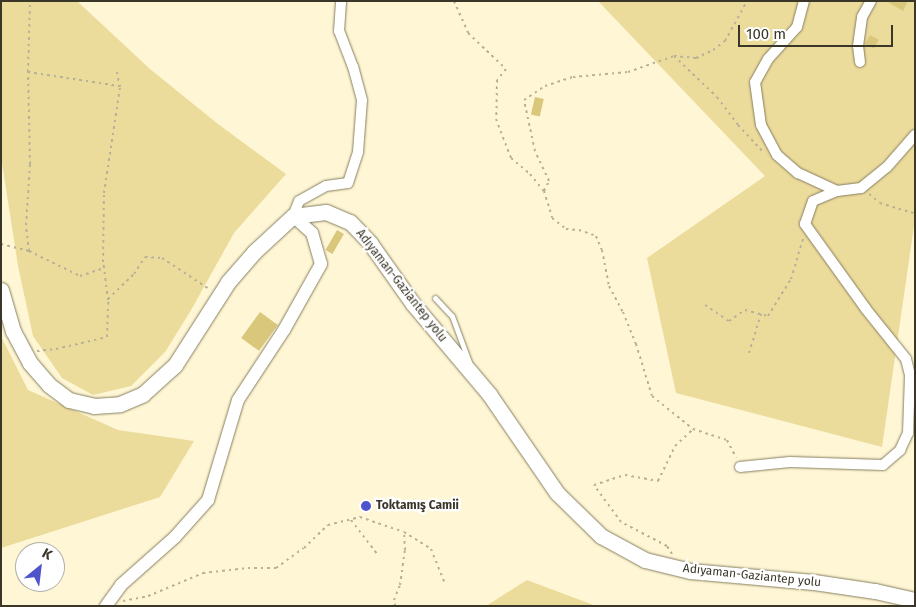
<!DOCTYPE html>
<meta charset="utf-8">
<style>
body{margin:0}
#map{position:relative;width:916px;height:607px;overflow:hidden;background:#fef6d4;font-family:"Fira Sans",sans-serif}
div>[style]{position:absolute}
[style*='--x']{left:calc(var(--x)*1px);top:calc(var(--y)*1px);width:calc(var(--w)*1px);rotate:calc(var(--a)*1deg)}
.green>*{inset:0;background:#ecdc9c}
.building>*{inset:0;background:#d9c77b;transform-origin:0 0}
.path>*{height:2px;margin-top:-1px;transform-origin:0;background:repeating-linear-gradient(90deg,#b8b197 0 2.5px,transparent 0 6.5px)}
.roads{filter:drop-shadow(0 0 1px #867f60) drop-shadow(0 0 1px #867f60)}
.service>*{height:5px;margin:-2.5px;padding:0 2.5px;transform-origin:2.5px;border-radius:2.5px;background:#fff}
.minor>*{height:10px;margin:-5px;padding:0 5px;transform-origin:5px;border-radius:5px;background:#fff}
.tertiary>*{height:12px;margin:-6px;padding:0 6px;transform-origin:6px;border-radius:6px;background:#fff}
.primary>*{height:15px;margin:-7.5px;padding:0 7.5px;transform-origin:7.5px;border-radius:7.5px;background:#fff}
.dots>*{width:14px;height:14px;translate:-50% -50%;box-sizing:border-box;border:2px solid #fff;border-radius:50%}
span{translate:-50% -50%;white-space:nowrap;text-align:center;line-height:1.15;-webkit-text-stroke:4.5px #fff;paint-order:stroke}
.street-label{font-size:12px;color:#3a3729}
.poi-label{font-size:12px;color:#3a3729;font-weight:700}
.left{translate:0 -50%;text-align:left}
.frame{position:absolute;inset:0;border:2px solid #3a3729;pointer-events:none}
.north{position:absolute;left:15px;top:542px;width:50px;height:50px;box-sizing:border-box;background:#fff;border:1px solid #b0afa9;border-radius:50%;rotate:29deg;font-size:14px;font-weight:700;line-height:20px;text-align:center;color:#3a3729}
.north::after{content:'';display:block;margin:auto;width:18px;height:22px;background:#4f54cb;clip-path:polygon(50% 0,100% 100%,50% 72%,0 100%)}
.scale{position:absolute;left:738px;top:25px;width:155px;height:22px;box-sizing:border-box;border:2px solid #3a3729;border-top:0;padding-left:6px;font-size:15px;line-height:18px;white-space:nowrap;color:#3a3729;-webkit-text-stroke:4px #fff;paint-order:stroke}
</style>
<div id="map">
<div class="green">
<div style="clip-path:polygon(1px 1px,77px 1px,150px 69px,218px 124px,286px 174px,234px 233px,190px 312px,165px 352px,131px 386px,93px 395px,62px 378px,33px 336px,18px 266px,1px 157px)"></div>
<div style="clip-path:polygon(598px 1px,915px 1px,915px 219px,882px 447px,676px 393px,647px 258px,765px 176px)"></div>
<div style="clip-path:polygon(1px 336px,28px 390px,118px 430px,194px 441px,160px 497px,1px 548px)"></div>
<div style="clip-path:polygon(527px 580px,596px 606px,486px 606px)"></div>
</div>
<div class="building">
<div style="clip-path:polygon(886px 1px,908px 1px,903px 11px)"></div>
<div style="left:870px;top:35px;width:10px;height:10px;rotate:29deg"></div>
<div style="left:535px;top:97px;width:9px;height:18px;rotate:13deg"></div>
<div style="left:337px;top:230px;width:8px;height:23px;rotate:30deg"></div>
<div style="left:260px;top:312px;width:22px;height:32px;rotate:36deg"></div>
</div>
<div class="path">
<div style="--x:454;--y:1;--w:35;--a:66"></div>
<div style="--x:468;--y:33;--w:52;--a:43.5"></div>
<div style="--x:506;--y:69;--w:14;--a:129"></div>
<div style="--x:497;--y:80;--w:39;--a:91"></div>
<div style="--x:496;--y:119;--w:42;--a:69"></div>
<div style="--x:511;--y:158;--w:25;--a:40"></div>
<div style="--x:530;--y:174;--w:22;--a:51"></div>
<div style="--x:544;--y:191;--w:28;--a:73"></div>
<div style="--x:552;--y:218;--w:18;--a:38"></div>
<div style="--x:566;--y:229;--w:13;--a:4"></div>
<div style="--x:579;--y:230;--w:18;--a:19"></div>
<div style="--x:596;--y:236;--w:15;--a:67"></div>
<div style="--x:602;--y:250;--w:37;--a:79"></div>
<div style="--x:609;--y:286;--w:30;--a:62"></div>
<div style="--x:623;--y:312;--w:35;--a:68"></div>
<div style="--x:636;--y:344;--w:54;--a:72.9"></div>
<div style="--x:652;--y:396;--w:53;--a:38.8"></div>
<div style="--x:674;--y:56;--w:59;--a:43.6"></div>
<div style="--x:717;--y:97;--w:35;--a:53"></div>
<div style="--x:738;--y:125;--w:35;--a:47"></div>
<div style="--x:28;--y:72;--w:92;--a:8.7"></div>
<div style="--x:544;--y:191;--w:11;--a:-63"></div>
<div style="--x:549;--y:181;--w:33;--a:-115"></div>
<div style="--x:535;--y:151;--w:52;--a:-102.2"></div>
<div style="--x:524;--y:100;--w:25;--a:-34"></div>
<div style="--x:545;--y:86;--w:29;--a:-18"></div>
<div style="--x:573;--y:77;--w:55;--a:-5.2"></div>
<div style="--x:628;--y:72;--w:49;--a:-19.2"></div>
<div style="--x:674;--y:56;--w:22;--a:5"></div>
<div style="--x:696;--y:58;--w:19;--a:-25"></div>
<div style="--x:713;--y:50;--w:15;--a:-37"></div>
<div style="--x:725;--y:41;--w:46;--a:-61.2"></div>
<div style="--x:869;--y:194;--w:14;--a:39"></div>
<div style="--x:880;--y:203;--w:37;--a:17"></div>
<div style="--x:1;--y:244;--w:29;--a:14"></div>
<div style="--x:29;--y:251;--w:57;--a:26.1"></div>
<div style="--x:80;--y:276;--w:25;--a:-18"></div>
<div style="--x:29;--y:251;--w:26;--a:-97"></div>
<div style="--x:26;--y:225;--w:61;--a:-86.2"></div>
<div style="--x:30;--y:164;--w:92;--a:-91.2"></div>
<div style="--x:28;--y:72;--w:71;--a:-88.4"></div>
<div style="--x:108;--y:299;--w:36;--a:-44"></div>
<div style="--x:134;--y:274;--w:20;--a:-57"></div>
<div style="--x:145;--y:257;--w:17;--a:3"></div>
<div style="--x:162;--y:258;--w:56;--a:33.4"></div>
<div style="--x:705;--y:305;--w:29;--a:34"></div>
<div style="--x:729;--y:321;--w:19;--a:-35"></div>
<div style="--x:745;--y:310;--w:24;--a:15"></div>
<div style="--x:768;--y:316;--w:44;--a:-58.1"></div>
<div style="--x:791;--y:279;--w:42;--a:-73.3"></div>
<div style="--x:37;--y:351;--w:19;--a:-6"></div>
<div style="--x:56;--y:349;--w:52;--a:-13.2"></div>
<div style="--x:107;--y:337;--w:37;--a:-88"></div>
<div style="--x:108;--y:300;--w:38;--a:-97"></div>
<div style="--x:103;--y:262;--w:69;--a:-89.2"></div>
<div style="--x:104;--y:193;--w:107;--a:-81.4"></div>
<div style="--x:120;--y:87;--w:19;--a:-102"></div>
<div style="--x:749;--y:353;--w:41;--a:-72.9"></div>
<div style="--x:351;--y:520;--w:44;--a:52.4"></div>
<div style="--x:672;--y:554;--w:9;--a:-122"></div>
<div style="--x:667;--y:546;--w:52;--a:-152.4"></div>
<div style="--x:621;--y:522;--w:46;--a:-126.1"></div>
<div style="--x:594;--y:485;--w:33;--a:-18"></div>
<div style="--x:625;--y:475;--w:34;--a:10"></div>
<div style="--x:658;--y:481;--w:39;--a:-64"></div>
<div style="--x:675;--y:446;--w:25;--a:-43"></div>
<div style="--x:693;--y:429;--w:36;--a:18"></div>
<div style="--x:727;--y:440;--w:20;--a:63"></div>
<div style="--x:123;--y:601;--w:25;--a:-11"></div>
<div style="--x:148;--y:596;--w:60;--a:-22.7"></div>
<div style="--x:203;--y:573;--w:45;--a:-6.3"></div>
<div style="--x:248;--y:568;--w:28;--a:0"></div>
<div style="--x:276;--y:568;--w:34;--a:-36"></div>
<div style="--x:304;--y:548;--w:33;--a:-44"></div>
<div style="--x:328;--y:525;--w:33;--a:-14"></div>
<div style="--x:360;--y:517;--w:46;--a:18.8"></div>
<div style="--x:404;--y:532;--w:32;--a:32"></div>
<div style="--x:431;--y:549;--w:38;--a:68"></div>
<div style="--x:395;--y:606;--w:6;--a:-99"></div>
<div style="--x:394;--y:600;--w:16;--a:-68"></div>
<div style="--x:400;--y:585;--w:35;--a:-82"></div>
<div style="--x:405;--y:550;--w:18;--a:-93"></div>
</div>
<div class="roads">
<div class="service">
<div style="--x:435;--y:298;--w:25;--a:47"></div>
<div style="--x:452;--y:316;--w:49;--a:69.7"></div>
</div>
<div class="minor">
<div style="--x:804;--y:1;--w:27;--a:105"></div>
<div style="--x:797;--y:27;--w:43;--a:132.2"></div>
<div style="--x:768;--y:59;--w:26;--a:119"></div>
<div style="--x:755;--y:82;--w:43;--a:82.1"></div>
<div style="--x:761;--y:125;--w:34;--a:62"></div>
<div style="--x:777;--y:155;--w:28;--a:41"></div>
<div style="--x:798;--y:173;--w:43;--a:24.8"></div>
<div style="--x:860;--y:62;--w:16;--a:-97"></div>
<div style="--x:858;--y:46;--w:29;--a:-82"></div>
<div style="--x:862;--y:17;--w:18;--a:-61"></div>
<div style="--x:293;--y:216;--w:16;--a:-68"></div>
<div style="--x:299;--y:201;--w:31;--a:-29"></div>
<div style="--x:326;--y:186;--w:22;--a:-8"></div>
<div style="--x:348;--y:183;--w:33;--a:-72"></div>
<div style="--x:358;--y:152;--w:52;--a:-85.6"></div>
<div style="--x:362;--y:100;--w:34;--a:-105"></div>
<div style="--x:353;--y:67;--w:39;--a:-111"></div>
<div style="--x:339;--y:31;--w:30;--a:-86"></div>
<div style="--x:740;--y:467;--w:50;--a:-5.7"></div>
<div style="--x:790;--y:462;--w:93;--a:1.8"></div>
<div style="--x:883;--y:465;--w:23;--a:-41"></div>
<div style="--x:900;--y:450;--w:19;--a:-65"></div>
<div style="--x:908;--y:433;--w:58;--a:-88"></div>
<div style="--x:910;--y:375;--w:16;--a:-104"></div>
<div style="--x:906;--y:359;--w:64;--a:-128.7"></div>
<div style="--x:866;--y:309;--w:105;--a:-125.7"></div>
<div style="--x:805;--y:224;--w:24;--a:-71"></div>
<div style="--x:813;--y:201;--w:26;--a:-23"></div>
<div style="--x:837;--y:191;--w:24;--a:-7"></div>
<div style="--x:861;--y:188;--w:33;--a:-39"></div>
<div style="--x:887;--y:167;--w:43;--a:-48.8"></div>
</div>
<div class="tertiary">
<div style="--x:106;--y:606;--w:26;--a:-54"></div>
<div style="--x:121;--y:585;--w:72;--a:-41.6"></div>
<div style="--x:175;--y:537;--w:50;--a:-48.3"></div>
<div style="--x:208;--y:500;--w:104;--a:-73.3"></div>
<div style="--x:238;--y:400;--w:84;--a:-56.7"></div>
<div style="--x:284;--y:330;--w:76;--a:-60.7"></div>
<div style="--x:321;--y:264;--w:32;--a:-106"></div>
<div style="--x:312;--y:233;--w:25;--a:-138"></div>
</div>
<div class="primary">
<div style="--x:1;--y:290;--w:43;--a:73.7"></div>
<div style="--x:13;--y:331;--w:36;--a:62"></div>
<div style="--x:30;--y:363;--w:29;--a:49"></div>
<div style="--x:49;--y:385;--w:25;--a:37"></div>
<div style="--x:69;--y:400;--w:26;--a:13"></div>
<div style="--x:94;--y:406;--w:26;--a:-4"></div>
<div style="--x:120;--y:404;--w:25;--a:-23"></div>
<div style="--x:143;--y:394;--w:43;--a:-42.2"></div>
<div style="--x:175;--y:365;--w:98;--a:-57.4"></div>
<div style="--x:228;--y:282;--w:40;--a:-49"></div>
<div style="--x:254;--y:252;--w:53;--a:-42.7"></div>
<div style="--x:293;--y:216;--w:33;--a:-7"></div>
<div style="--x:326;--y:212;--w:26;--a:23"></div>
<div style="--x:350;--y:222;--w:29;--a:46"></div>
<div style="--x:370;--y:243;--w:75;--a:54.8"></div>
<div style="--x:413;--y:304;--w:118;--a:49.8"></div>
<div style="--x:489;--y:394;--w:120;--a:55.5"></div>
<div style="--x:557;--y:493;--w:62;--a:44.3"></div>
<div style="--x:601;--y:536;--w:50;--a:28.6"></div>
<div style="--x:645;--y:560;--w:46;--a:13.7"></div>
<div style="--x:690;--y:571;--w:124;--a:5.1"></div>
<div style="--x:814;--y:582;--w:62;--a:8.4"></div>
<div style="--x:875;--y:591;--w:41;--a:12.7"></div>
</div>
</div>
<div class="dots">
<div style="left:366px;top:506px;background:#4f54cb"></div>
</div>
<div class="street-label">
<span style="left:401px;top:286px;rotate:52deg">Adıyaman-Gaziantep yolu</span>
<span style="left:752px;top:576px;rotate:6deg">Adıyaman-Gaziantep yolu</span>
</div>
<div class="poi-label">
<span class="left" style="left:376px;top:506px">Toktamış Camii</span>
</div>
<div class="frame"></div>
<div class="north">K</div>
<div class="scale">100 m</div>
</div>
